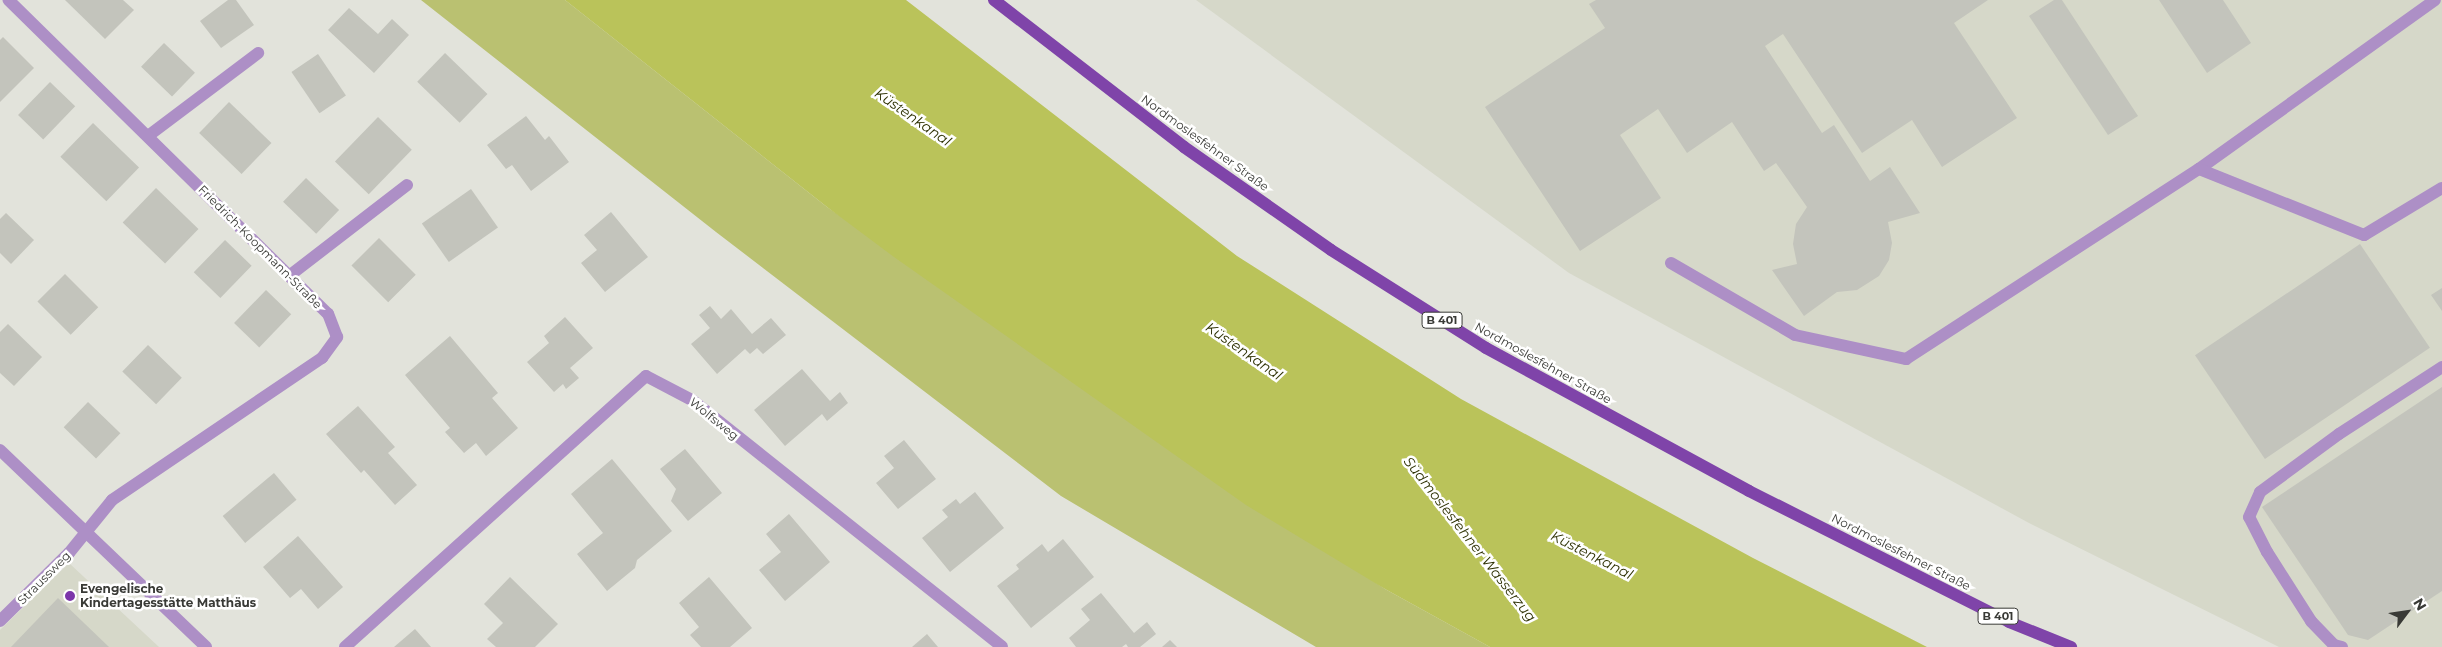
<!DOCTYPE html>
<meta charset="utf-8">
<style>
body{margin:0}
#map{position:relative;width:2442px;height:647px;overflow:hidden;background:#e2e3db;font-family:Montserrat,sans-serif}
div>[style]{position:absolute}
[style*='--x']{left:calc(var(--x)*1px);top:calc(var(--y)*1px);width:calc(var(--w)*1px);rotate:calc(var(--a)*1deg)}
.built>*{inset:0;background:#d6d8c9}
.green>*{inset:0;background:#bac171}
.water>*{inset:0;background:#bac35a}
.building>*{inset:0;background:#c3c4bc;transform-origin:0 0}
.lane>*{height:12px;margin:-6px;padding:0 6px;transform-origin:6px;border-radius:6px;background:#ad8fc6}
.street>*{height:12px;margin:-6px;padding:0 6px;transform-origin:6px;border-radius:6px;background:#ad8fc6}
.primary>*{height:12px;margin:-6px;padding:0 6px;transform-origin:6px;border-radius:6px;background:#7f44a9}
.dots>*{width:14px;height:14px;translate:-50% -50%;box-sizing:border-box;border:2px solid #fff;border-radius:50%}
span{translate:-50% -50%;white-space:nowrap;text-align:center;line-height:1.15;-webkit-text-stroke:5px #fff;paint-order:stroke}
.shield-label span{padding:1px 4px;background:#fff;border:1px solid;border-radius:4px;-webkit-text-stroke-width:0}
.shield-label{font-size:11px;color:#393a36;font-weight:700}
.street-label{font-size:12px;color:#393a36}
.poi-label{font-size:12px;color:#393a36;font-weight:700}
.left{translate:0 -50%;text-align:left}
.water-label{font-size:14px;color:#2d3002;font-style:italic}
.north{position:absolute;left:2382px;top:587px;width:50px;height:50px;-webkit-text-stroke:4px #fff;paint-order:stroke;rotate:59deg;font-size:14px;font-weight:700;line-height:20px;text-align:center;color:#393a36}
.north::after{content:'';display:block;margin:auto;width:18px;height:22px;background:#393a36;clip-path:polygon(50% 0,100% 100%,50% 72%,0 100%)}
</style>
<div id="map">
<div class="built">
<div style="clip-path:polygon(1196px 0,2442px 0,2442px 647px,2279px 647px,2029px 523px,1569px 273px)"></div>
<div style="clip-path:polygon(69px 563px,159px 647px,0 647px,0 630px)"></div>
</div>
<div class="green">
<div style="clip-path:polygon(421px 0,565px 0,827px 207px,1385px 589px,1490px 647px,1316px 647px,1061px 496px,716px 232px)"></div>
</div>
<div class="water">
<div style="clip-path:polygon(565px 0,906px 0,1237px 256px,1461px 399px,1753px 558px,1927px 647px,1490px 647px,1385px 589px,1246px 505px,894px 257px,827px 207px)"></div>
</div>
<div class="building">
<div style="clip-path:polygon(65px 0,123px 0,134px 10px,105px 39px)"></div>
<div style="clip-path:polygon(228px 0,236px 0,254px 25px,221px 48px,200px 21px)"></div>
<div style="clip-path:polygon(1596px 0,1988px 0,1954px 23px,2017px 118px,1942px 167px,1912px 120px,1862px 153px,1783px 34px,1765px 46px,1822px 133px,1834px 125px,1870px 181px,1890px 167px,1920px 213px,1888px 222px,1892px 243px,1889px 260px,1879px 276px,1857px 290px,1837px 292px,1804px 316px,1772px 270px,1797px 264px,1793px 244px,1796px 224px,1807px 207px,1776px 163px,1764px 171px,1732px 122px,1687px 153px,1658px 109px,1620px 135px,1661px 198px,1580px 251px,1485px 107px,1605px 28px,1589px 4px)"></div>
<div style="clip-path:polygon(2054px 0,2062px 0,2138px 116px,2108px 135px,2029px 16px)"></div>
<div style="clip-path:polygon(2159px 0,2223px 0,2251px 43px,2207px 73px)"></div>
<div style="clip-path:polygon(349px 8px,378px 34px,392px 19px,409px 35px,374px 73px,328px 30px)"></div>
<div style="clip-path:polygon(3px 37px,34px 68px,0 102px,0 40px)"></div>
<div style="left:164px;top:43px;width:43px;height:33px;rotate:44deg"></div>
<div style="left:445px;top:53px;width:59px;height:40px;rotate:44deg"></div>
<div style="left:318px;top:54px;width:50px;height:32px;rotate:56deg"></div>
<div style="left:50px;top:82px;width:35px;height:46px;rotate:44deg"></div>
<div style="left:229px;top:102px;width:59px;height:43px;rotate:44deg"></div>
<div style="clip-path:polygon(526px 116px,545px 140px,549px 136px,569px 162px,531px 191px,512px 165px,506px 169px,487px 145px)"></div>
<div style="left:378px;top:117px;width:47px;height:62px;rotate:44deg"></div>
<div style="left:93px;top:123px;width:64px;height:47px;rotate:44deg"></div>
<div style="left:306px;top:178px;width:46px;height:33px;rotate:44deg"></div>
<div style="left:156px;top:188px;width:59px;height:48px;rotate:44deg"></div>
<div style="left:471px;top:189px;width:47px;height:60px;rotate:55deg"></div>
<div style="clip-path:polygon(611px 212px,648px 257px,605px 292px,581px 263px,597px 250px,584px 235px)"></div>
<div style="clip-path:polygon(6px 213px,34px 240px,11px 264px,0 253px,0 219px)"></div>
<div style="left:379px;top:238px;width:52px;height:39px;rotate:45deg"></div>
<div style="left:225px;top:240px;width:37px;height:45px;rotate:44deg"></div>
<div style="left:2360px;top:244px;width:125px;height:199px;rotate:56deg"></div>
<div style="left:65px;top:274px;width:47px;height:39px;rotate:45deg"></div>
<div style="clip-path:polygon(2442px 288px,2442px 311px,2431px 295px)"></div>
<div style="left:266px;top:290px;width:35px;height:46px;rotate:44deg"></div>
<div style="clip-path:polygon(710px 306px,721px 319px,731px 309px,752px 334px,771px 318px,786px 335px,763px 354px,757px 348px,750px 354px,745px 349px,717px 374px,691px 344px,710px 328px,699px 315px)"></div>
<div style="clip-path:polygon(565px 317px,593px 348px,570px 368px,579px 378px,566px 389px,563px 384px,554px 392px,527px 362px,549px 343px,544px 336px)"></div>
<div style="clip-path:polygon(8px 324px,42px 357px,14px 386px,0 373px,0 332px)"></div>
<div style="clip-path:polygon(450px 336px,498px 393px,492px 398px,518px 428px,486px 456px,476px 443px,464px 453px,445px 432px,450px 428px,405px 375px)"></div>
<div style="left:148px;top:345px;width:47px;height:37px;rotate:44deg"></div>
<div style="clip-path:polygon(802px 369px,830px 401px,840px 392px,848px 403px,827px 421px,822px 414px,785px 446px,754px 410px)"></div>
<div style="clip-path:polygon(2442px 387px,2442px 591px,2368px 640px,2348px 635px,2262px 507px)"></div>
<div style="left:88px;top:402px;width:45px;height:35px;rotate:44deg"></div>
<div style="clip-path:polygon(358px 406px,395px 447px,388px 453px,417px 485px,395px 505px,364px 470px,361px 473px,326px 434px)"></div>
<div style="clip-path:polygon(904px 440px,936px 479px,898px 509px,876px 483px,894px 468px,884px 456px)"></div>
<div style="clip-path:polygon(685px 449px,722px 493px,688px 521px,671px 501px,676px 489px,660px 469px)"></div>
<div style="clip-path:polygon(612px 459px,672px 531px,637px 560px,635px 568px,607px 591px,577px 554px,603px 533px,571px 494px)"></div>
<div style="left:274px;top:473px;width:35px;height:67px;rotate:50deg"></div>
<div style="clip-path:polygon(975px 492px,1004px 528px,950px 572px,922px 538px,948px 517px,942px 510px,956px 499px,960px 504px)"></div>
<div style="clip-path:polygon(789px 514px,830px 562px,785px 601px,759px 570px,781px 552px,766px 534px)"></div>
<div style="clip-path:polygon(298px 536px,343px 587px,318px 609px,301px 589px,290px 598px,263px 567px)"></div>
<div style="clip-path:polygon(1063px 539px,1094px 577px,1031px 628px,997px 586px,1019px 569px,1016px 565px,1042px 544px,1048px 552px)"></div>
<div style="clip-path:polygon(510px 577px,558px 624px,535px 647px,496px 647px,487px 639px,503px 623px,484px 604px)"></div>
<div style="clip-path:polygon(709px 577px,752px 628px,730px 647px,701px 647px,690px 635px,699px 627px,679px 603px)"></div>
<div style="clip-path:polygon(1101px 593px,1134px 633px,1147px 622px,1156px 634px,1140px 647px,1128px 647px,1126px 644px,1122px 647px,1076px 647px,1069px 638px,1090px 620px,1081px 609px)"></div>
<div style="clip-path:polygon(58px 598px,109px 647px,11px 647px)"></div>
<div style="clip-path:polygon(415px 629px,431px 647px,394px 647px)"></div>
<div style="clip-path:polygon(927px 634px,938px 647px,912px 647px)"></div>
<div style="clip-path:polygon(1170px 640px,1177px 647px,1162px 647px)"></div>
</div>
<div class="lane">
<div style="--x:148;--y:136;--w:138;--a:-37"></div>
<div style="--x:2199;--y:169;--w:290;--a:-35.6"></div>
<div style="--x:1671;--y:263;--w:143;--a:30.1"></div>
<div style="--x:1795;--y:335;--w:114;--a:12.2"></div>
<div style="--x:1906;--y:359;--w:349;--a:-33"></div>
<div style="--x:2199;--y:169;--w:178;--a:21.8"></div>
<div style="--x:2364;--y:235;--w:91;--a:-31.1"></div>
<div style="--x:289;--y:276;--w:149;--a:-37.6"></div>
<div style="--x:2342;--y:647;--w:8;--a:-166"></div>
<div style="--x:2334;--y:645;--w:33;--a:-134"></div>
<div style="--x:2311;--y:621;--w:82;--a:-122.5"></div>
<div style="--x:2267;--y:552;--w:39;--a:-117"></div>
<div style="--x:2249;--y:517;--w:27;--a:-66"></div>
<div style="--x:2260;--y:492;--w:98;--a:-36.3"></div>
<div style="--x:2339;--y:434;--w:123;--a:-33"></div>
</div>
<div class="street">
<div style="--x:0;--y:450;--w:285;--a:43.7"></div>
<div style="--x:0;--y:621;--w:97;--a:-44.6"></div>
<div style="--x:69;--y:553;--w:68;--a:-50.9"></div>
<div style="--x:112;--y:500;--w:254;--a:-34.1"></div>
<div style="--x:322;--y:358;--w:26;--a:-54"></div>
<div style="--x:337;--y:337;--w:25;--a:-111"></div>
<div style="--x:328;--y:314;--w:448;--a:-135.5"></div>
<div style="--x:345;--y:647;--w:405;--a:-42"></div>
<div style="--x:646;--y:376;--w:52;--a:27.6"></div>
<div style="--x:692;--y:400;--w:396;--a:38.5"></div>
</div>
<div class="primary">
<div style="--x:994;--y:0;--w:240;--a:37.7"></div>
<div style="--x:1184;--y:147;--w:179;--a:35"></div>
<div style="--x:1331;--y:250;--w:183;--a:32.3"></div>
<div style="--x:1486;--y:348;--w:299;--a:28.5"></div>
<div style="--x:1749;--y:491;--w:291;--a:26.7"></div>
<div style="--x:2009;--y:622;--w:67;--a:22"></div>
</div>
<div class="dots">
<div style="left:70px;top:596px;background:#7c36aa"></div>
</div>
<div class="shield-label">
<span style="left:1442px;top:320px">B 401</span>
<span style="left:1998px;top:616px">B 401</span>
</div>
<div class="street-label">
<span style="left:1205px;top:143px;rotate:36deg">Nordmoslesfehner Straße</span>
<span style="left:260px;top:247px;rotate:45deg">Friedrich-Koopmann-Straße</span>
<span style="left:1543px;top:363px;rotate:29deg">Nordmoslesfehner Straße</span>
<span style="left:714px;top:419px;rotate:39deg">Wolfsweg</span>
<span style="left:1901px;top:552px;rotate:27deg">Nordmoslesfehner Straße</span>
<span style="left:44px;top:578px;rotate:-45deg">Straussweg</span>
</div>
<div class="poi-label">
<span class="left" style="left:80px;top:596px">Evengelische<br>Kindertagesstätte Matthäus</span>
</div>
<div class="water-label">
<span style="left:913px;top:117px;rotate:35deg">Küstenkanal</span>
<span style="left:1244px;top:351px;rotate:35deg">Küstenkanal</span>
<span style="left:1470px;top:539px;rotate:52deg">Südmoslesfehner Wasserzug</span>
<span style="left:1592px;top:555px;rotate:27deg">Küstenkanal</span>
</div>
<div class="north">N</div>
</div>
